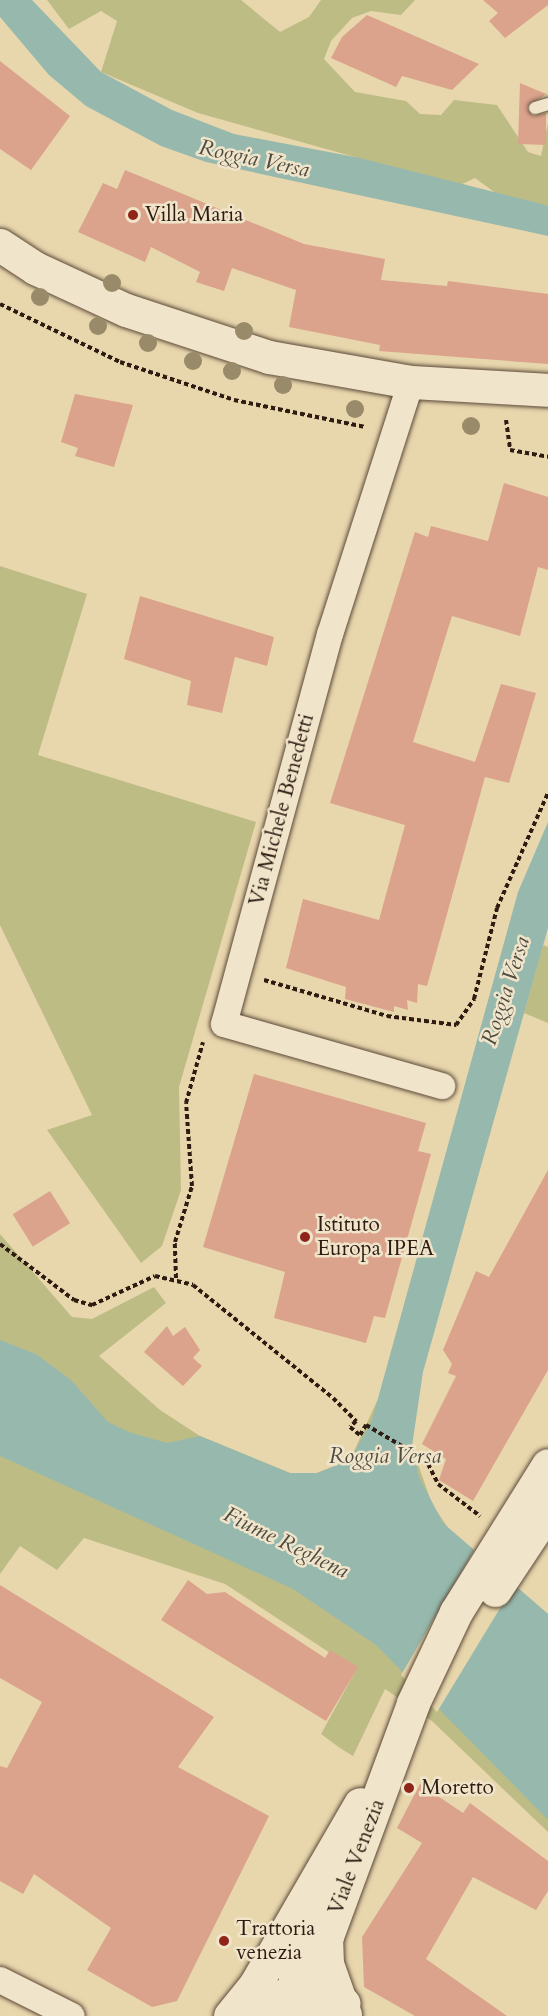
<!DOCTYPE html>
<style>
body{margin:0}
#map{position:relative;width:548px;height:2016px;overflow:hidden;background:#e8d6ad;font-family:Cardo,serif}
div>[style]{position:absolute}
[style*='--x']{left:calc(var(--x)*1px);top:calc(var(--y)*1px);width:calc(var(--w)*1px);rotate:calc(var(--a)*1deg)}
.green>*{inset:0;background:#bebc85}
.water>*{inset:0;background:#97b9ad}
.pier>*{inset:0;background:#e8d6ad}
.building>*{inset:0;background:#dba38c;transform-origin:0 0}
.path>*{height:4px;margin-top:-2px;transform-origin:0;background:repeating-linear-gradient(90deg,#2e1c12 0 4.5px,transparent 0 7.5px)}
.roads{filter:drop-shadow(0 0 2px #5c4a39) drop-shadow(0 0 2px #5c4a39)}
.service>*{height:12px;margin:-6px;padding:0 6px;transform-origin:6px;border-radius:6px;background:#f0e4ca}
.minor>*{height:26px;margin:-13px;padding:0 13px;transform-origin:13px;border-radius:13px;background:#f0e4ca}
.tertiary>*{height:32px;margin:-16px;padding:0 16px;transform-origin:16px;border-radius:16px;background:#f0e4ca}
.secondary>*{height:33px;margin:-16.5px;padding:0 16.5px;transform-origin:16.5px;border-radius:16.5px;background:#f0e4ca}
.trees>*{width:18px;height:18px;margin:-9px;border-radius:50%;background:#998a6a}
.dots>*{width:16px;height:16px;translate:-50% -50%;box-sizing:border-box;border:3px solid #f0e4ca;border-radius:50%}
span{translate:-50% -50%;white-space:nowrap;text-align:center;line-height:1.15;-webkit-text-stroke:5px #f0e4ca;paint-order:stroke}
.poi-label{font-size:21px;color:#2e1c12}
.left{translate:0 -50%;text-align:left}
.street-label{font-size:21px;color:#2e1c12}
.water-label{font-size:22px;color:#4e4b40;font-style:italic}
</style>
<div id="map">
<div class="green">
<div style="clip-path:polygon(47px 0,241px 0,280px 32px,309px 17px,321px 0,415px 0,401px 15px,371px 11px,352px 18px,331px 41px,324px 59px,355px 92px,406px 101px,420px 114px,441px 115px,454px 100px,497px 105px,528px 152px,541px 156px,548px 123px,548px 206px,497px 194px,475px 178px,458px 186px,198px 113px,101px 72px,117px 21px,101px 11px,69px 29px)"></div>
<div style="clip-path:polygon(0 566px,87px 594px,38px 755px,256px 822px,179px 1087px,181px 1190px,162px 1246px,141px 1263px,47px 1130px,92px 1115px,0 925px)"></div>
<div style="clip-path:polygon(543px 945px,548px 947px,548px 1023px,524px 1013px)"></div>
<div style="clip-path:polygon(0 1234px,72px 1317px,92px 1319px,154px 1287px,166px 1303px,99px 1356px,160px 1410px,200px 1436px,290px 1473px,317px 1473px,350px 1460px,377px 1401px,414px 1413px,412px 1447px,432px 1504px,449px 1529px,548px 1614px,548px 1832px,432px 1721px,385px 1689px,353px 1756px,340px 1748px,321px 1734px,356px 1670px,225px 1584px,84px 1538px,57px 1570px,20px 1546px,0 1574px)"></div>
</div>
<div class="water">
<div style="clip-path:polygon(0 0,32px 0,101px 72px,172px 110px,234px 134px,360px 158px,542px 204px,548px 206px,548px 236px,206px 162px,161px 146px,86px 106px,49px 75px,0 17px)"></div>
<div style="clip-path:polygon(548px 822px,548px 928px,423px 1372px,412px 1446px,419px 1477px,443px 1523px,548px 1614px,548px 1820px,376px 1645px,293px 1589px,0 1456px,0 1340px,36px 1354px,71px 1380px,108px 1422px,129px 1432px,167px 1443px,200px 1436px,290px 1473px,317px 1473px,350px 1460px,372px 1420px,518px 892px)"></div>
</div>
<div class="pier">
<div style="clip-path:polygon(476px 1547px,516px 1582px,437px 1712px,401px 1675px)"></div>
</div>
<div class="building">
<div style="clip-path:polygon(483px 0,548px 0,548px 5px,505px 38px,489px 21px,498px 13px)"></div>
<div style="clip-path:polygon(367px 15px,479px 64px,452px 90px,402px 76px,396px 87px,331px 58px,342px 37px)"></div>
<div style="clip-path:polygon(0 61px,70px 116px,31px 170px,0 149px)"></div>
<div style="clip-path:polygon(520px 83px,546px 94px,527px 107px,533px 116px,546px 113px,546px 145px,518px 144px)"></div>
<div style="clip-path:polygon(125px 170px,304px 244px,385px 259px,381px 280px,447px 286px,448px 281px,548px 294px,548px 364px,379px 351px,380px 345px,289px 327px,296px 290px,232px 268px,224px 291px,196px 282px,200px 272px,151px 247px,145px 262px,78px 232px,103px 183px,117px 189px)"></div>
<div style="clip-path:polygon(75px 394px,133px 405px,114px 467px,75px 456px,78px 448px,61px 442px)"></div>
<div style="clip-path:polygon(504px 483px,548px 497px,548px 570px,538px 567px,520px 636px,452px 616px,413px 742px,475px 762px,501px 684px,536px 693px,509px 783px,485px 777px,427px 986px,418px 984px,417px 1003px,407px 1000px,408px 1010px,394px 1006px,394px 1012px,345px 999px,346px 987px,286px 968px,303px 899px,379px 920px,405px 825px,330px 803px,415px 532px,428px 537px,431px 526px,488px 541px)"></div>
<div style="clip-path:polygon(140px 596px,274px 637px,267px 666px,235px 657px,222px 713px,187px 705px,191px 681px,124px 659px)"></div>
<div style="clip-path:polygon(254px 1074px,426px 1123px,418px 1151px,431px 1154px,385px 1318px,374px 1316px,366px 1343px,274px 1318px,285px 1272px,203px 1247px)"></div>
<div style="clip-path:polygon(548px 1170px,548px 1370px,473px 1501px,439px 1480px,446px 1459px,422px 1444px,456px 1376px,448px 1373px,452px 1364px,443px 1350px,476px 1271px,489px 1277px)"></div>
<div style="left:50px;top:1191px;width:38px;height:44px;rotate:58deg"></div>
<div style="clip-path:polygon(167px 1326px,173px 1336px,185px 1327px,200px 1350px,193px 1358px,202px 1366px,183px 1386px,144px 1352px)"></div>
<div style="clip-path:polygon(188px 1580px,207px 1594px,225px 1592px,325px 1658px,330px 1650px,358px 1667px,326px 1721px,161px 1620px)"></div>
<div style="clip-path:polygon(0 1585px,214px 1717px,178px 1767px,269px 1816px,177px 2001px,152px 2007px,87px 1970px,111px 1928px,34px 1874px,23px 1894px,0 1881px,0 1766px,7px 1768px,42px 1702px,0 1678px)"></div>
<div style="clip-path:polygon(420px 1784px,463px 1813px,470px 1803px,548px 1861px,548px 1891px,536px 1910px,473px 1877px,426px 1959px,507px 2016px,415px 2016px,364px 1987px,362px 1937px,422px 1843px,397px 1828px)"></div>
</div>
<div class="path">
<div style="--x:0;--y:304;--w:133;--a:25.8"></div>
<div style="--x:120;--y:362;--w:120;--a:18.4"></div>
<div style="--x:234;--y:400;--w:134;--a:11.6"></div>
<div style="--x:506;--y:420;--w:30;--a:82"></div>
<div style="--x:510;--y:450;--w:39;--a:10"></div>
<div style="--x:264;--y:980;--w:128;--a:16.3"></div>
<div style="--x:387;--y:1016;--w:70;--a:7.4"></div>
<div style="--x:456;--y:1025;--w:32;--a:-55"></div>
<div style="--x:474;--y:999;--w:94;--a:-75.8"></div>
<div style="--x:497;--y:908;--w:126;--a:-66.1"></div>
<div style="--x:0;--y:1244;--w:93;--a:37.1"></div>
<div style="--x:74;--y:1300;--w:19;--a:16"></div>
<div style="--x:92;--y:1305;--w:69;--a:-24.7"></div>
<div style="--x:155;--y:1276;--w:39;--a:13"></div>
<div style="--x:193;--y:1285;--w:180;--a:38.9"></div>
<div style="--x:333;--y:1398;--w:33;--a:45"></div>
<div style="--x:356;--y:1421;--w:8;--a:135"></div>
<div style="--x:350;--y:1427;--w:13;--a:39"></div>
<div style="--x:360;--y:1435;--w:12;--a:-59"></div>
<div style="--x:366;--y:1425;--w:53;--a:30.4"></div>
<div style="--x:412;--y:1452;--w:20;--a:37"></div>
<div style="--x:428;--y:1464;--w:22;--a:63"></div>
<div style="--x:438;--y:1484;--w:53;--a:37.3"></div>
<div style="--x:176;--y:1278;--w:36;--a:-92"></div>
<div style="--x:175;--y:1242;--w:59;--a:-73.1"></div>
<div style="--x:192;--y:1186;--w:83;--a:-94.1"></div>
<div style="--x:186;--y:1103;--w:63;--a:-74.4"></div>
</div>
<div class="roads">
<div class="service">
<div style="--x:535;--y:108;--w:14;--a:-17"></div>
</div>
<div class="minor">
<div style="--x:411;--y:382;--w:265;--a:107.8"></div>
<div style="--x:330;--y:634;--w:404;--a:105.2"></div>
<div style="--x:224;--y:1024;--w:227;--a:15.9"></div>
<div style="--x:0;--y:1980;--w:80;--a:26.6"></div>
</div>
<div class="tertiary">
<div style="--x:327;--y:1936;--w:28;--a:88"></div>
<div style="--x:328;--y:1964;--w:54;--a:70.6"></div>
<div style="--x:249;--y:2016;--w:27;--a:-39"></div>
<div style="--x:270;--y:1999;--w:28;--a:-15"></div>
<div style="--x:297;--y:1992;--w:49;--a:14"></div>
<div style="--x:314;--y:2016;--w:29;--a:-125"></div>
<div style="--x:297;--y:1992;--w:26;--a:-99"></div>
<div style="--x:293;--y:1966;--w:20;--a:-81"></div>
<div style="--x:296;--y:1946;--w:38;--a:-62"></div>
</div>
<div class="secondary">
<div style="--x:0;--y:245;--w:42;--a:33.3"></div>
<div style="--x:35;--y:268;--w:100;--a:24.8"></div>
<div style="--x:126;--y:310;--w:151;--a:18.2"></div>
<div style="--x:269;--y:357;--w:144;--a:10"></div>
<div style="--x:411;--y:382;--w:137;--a:3.3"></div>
<div style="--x:495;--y:1590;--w:96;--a:-56.5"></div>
<div style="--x:230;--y:2016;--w:40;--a:-51"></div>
<div style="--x:255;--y:1985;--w:209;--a:-59.9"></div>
<div style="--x:279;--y:2016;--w:93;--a:-59"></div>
<div style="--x:327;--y:1936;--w:248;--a:-69.7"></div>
<div style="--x:413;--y:1703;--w:101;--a:-64.7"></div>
<div style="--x:456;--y:1612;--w:173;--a:-58"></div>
</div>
</div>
<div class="trees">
<div style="left:112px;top:283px"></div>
<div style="left:40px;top:297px"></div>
<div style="left:98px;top:326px"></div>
<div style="left:244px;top:331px"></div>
<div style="left:148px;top:343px"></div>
<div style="left:193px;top:361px"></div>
<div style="left:232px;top:371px"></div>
<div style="left:283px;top:385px"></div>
<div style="left:355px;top:409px"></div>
<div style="left:471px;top:426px"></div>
</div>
<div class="dots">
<div style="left:133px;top:215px;background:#8f2418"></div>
<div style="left:305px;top:1237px;background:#8f2418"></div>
<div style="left:409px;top:1788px;background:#8f2418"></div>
<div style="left:224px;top:1941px;background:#8f2418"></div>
</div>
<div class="poi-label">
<span class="left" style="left:145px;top:215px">Villa Maria</span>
<span class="left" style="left:317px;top:1237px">Istituto<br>Europa IPEA</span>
<span class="left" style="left:421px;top:1788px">Moretto</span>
<span class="left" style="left:236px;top:1941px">Trattoria<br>venezia</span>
</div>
<div class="street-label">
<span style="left:282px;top:810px;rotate:-75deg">Via Michele Benedetti</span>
<span style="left:357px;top:1857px;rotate:-69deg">Viale Venezia</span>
</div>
<div class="water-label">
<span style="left:254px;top:159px;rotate:12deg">Roggia Versa</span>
<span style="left:506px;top:991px;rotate:-72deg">Roggia Versa</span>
<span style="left:385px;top:1457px">Roggia Versa</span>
<span style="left:286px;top:1543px;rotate:26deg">Fiume Reghena</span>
</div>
</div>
